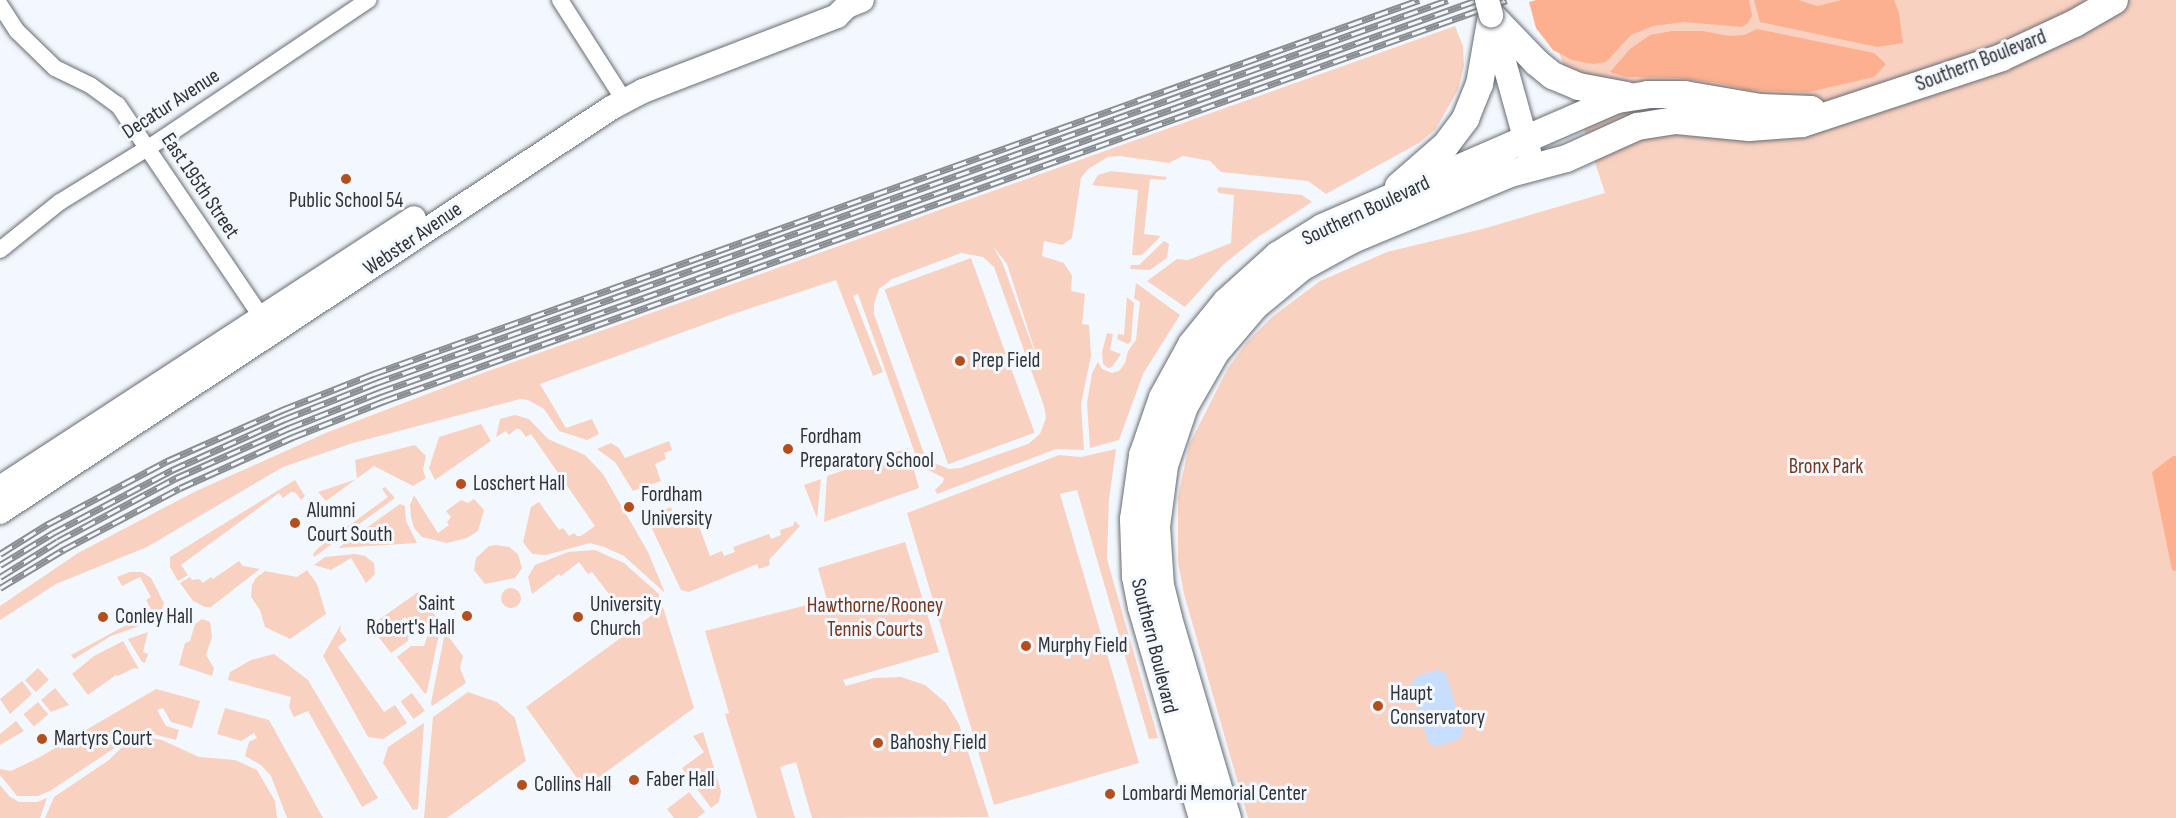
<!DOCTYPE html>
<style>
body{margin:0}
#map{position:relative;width:2176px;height:818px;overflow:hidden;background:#f3f8fe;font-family:"Sofia Sans Condensed",sans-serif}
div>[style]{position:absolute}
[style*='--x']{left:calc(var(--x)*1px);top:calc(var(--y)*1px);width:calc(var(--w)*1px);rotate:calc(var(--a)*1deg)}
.green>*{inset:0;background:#f9d1c1;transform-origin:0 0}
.round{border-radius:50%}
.forest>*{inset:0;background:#fdb090}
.water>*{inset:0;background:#c8defe}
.roads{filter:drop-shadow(0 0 2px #676c73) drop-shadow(0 0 2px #676c73)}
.street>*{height:16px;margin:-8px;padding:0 8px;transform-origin:8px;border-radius:8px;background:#fff}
.secondary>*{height:24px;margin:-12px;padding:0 12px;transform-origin:12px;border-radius:12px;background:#fff}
.primary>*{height:27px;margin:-13.5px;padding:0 13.5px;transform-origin:13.5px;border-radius:13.5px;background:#fff}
.rail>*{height:7px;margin-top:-3.5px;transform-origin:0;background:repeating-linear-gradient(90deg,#f3f8fe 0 14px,#8a8e92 0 28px);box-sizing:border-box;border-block:2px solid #8a8e92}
.bridges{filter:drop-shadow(0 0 2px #676c73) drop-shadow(0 0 2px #676c73)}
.secondary-bridge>*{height:24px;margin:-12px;padding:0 12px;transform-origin:12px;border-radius:12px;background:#fff}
.dots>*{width:16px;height:16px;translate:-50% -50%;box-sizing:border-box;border:3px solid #f3f8fe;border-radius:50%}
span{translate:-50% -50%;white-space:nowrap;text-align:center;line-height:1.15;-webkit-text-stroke:6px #f3f8fe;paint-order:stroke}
.street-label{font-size:21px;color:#303235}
.poi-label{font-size:21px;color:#303235}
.left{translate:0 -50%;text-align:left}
.right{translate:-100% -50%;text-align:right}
.park-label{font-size:21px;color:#74371c}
</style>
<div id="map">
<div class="green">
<div style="clip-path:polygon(1542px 0,2176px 0,2176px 818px,1248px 818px,1184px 594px,1178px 562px,1178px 497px,1189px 445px,1228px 368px,1248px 341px,1272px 317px,1320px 281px,1387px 252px,1486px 228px,1605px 193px)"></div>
<div style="clip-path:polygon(evenodd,1455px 26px,1463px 46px,1464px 66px,1458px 90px,1435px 130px,1419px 143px,1326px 194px,1308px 181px,1221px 172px,1210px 161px,1183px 156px,1169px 163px,1120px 156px,1108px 157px,1088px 169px,1081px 178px,1072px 238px,1062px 245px,1044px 241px,1042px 256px,1064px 263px,1072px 276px,1071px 291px,1085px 294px,1082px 324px,1089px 325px,1091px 356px,1081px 404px,1084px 450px,1056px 449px,937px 494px,935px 490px,943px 482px,944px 478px,928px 470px,917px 459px,858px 294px,853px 296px,883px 372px,873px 376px,836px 280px,733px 314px,540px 384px,566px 428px,592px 419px,599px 434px,587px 440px,559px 431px,544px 409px,528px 400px,520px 399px,353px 443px,283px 467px,147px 547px,56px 584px,0 620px,0 606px,78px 553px,194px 492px,328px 432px,469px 378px,1455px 26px,993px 246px,1007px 264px,1043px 376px,1003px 264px,993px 246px,1455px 26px,961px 253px,983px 257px,994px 267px,1044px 406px,1046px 418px,1040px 434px,1028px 444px,960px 468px,949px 469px,932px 462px,923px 451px,874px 314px,874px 304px,879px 289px,892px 279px,961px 253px)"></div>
<div style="clip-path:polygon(1111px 171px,1167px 177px,1165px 180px,1150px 179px,1144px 234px,1161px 236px,1142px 255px,1132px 255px,1138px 190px,1092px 185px,1098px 175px)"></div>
<div style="clip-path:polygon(1219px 187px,1302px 195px,1312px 202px,1255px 239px,1223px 265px,1185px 307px,1147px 281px,1177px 259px,1188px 260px,1231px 243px,1234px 195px,1219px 193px,1217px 190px)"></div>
<div style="clip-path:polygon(1164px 241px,1169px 244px,1167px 258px,1150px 270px,1130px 269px,1131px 265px,1139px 265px)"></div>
<div style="left:971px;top:258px;width:186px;height:92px;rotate:70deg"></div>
<div style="clip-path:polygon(1136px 283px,1180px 315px,1143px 374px,1119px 440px,1090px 448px,1087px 403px,1092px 373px,1098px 362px,1102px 369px,1112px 373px,1119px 371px,1125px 363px,1128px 351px,1136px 340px,1140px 302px,1134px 298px)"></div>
<div style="clip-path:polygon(1127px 297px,1134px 303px,1131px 341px,1128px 344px,1117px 339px,1118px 334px,1124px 335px)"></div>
<div style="clip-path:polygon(1107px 333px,1113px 334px,1110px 350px,1121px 354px,1112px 367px,1108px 368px,1103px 364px,1102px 352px)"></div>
<div style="clip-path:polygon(515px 415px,529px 419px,548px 439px,585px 455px,603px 474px,648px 552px,665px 593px,624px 556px,604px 547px,590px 543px,546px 555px,532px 554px,523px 542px,531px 507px,539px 502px,559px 530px,563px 528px,569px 536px,574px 533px,577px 536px,581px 536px,595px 526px,531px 434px,526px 437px,520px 429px,516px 429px,509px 435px,506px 431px,496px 437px,500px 419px)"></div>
<div style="clip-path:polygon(481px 424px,491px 441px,435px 480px,429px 468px,439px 437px)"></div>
<div style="clip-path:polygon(669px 441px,672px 450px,664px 453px,666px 459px,655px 464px,661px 481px,633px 491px,615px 462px,597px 449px,611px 443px,619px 448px,625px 458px)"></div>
<div style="clip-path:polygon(415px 445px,426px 456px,423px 470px,426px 478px,413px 486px,374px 466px,326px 501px,318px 492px,357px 479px,355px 460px)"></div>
<div style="clip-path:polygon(908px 448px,919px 488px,824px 522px,827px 476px)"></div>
<div style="clip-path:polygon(1116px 449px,1109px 499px,1107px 559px,1158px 738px,1149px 739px,1077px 490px,1060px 494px,1139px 763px,994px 805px,907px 513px,1059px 455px,1081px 457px)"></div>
<div style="clip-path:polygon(821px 479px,817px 518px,804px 485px)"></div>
<div style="clip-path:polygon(295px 480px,305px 496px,301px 500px,296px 493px,291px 492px,283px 498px,279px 493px,181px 565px,188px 575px,178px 581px,170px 567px,170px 557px)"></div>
<div style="clip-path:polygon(385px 487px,395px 498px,314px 557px,313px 554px,318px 548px,388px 497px,382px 489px)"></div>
<div style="clip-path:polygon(414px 495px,438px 533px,449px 525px,447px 522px,451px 517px,446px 511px,461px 500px,468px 503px,474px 499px,484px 510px,478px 531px,467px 538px,447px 543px,422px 537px,414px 528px,411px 517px,410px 505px)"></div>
<div style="clip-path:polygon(400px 504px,405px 506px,406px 521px,417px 543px,338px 548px)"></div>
<div style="clip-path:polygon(671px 507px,677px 526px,689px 522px,691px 528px,699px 526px,710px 556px,722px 551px,724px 556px,735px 552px,733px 547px,769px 534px,771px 539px,781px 535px,780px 530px,793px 526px,795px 521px,800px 526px,769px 560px,770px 565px,759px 569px,757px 564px,689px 592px,681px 590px,646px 516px)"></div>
<div style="clip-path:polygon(905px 542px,939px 652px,843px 680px,846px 686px,874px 678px,901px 677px,925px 685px,946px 703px,959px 724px,989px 817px,812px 818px,796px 762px,780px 767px,795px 818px,757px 818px,725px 714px,729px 713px,705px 631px,827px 600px,818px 568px)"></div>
<div style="clip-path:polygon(496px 545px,509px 547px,518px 554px,522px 568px,515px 578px,485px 584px,474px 570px,476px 558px,489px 546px)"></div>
<div style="clip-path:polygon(595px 550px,624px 563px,659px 594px,659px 602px,640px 613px,627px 602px,619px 607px,592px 572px,588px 574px,579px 562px,561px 576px,559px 574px,532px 594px,528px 577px,535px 565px,568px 552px)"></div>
<div style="clip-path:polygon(355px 554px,365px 556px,374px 563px,375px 574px,366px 583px,351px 558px,331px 570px,314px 565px,325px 557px)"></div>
<div style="clip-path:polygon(239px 561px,243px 566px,260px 569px,211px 607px,205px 607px,193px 601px,180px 583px,190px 577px,192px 580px,199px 579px,203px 583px,211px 577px,213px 579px)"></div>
<div style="clip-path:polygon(307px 570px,317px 584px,326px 614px,290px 639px,265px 627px,260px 610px,251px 597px,252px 585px,256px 578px,265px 571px,297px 577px)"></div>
<div style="clip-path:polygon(130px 572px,142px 572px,151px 578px,164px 603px,159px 619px,111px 636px,74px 659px,71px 655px,152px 611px,146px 600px,151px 597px,140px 577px,122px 586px,117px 577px)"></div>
<div class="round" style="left:501px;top:588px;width:20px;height:20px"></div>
<div style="clip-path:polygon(418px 592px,437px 618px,423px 629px,415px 628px,405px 617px,402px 619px,409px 632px,408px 641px,391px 653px,370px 626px)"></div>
<div style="clip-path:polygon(663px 607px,694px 708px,584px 788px,526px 707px)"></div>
<div style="clip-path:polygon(202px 619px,210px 622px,212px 637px,206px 655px,214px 668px,212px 676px,179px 665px,185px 643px,190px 641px,195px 624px)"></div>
<div style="clip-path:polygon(341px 624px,340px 631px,347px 640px,338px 647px,384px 712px,395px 705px,407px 723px,383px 739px,368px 737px,323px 656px)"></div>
<div style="clip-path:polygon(441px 624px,427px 692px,425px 694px,397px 657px,411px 646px,424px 646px,428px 634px)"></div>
<div style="clip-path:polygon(148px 632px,143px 652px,148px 654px,145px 663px,142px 662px,128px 639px)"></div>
<div style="clip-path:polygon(445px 632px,463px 656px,460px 668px,466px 683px,432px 706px,431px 703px)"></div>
<div style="clip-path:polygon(123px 641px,139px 669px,134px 668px,118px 676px,116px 675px,88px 695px,72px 674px,94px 656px)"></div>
<div style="clip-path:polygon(274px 654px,308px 680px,378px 798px,362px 807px,308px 711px,294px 717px,289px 707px,291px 697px,228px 680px,230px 672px,251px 660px)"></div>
<div style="left:38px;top:668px;width:16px;height:18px;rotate:47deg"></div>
<div style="clip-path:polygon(22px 681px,32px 694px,10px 714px,0 699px)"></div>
<div style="clip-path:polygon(55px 688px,69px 705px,51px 712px,41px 700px)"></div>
<div style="clip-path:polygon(156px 689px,200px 701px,192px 728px,171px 722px,163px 708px,157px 710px,166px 726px,179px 730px,176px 740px,145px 732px,134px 735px,50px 791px,38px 796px,17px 796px,0 775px,0 769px,11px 771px,38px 758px)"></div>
<div style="clip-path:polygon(468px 692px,497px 702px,515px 718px,526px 761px,447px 818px,424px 818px,433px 717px)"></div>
<div style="left:412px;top:693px;width:22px;height:14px;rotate:54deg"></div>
<div style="left:38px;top:702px;width:16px;height:19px;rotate:50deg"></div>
<div style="clip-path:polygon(225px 708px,269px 720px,323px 818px,287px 818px,271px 776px,261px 765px,245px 756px,249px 742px,257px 738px,254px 733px,241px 741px,217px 734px)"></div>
<div style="clip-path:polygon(16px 721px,24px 731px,0 745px,0 734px)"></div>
<div style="clip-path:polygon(424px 723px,418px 809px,413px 810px,383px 763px,388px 747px)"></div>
<div style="clip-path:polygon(703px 732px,721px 791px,719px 802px,711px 808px,682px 768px,704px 752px,693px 736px)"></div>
<div style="clip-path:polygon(145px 737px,162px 740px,199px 757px,235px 760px,257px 770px,275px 801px,277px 818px,45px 818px,54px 797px,109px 760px,123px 746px)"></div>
<div style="clip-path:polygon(0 785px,9px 796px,19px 802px,37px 802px,47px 798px,40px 818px,0 818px)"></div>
<div style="clip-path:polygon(689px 792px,705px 812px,697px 818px,674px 818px,667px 809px)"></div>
</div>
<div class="forest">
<div style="clip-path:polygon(1536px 0,1749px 0,1752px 16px,1748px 23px,1742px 27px,1684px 22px,1653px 26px,1631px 35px,1606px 62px,1593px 64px,1572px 60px,1553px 50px,1536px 28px,1529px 2px)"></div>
<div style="clip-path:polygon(1754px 0,1798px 0,1817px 6px,1841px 0,1894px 0,1899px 13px,1903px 43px,1877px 47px,1760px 22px)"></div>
<div style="clip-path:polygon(1757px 29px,1874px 53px,1886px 64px,1874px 77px,1809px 92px,1749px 90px,1719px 83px,1679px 78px,1626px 77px,1610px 72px,1630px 49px,1650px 35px,1672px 31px,1702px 31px,1730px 36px,1744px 35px)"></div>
<div style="clip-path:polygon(2173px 456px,2176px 456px,2176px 571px,2172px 570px,2152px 472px)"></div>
</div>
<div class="water">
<div style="clip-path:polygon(1440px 669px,1441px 673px,1445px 671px,1464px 733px,1460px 735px,1461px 739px,1434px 747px,1433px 743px,1429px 744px,1410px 683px,1415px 681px,1414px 677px)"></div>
</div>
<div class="roads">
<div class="street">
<div style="--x:560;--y:0;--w:119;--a:57.4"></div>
<div style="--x:0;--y:5;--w:31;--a:57"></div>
<div style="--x:17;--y:31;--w:53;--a:44.2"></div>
<div style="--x:55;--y:68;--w:39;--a:26"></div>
<div style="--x:90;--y:85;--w:34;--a:36"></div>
<div style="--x:118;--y:105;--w:264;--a:55.9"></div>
<div style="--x:0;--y:250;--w:77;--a:-38.7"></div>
<div style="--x:60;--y:202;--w:120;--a:-31.7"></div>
<div style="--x:162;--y:139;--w:249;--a:-34"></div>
</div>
<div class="secondary">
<div style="--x:1491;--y:15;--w:157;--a:74.5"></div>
<div style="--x:0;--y:488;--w:494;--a:-33.1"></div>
<div style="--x:0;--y:512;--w:732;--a:-33.47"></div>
<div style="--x:611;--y:108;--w:36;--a:-28"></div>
<div style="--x:643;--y:91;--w:208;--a:-21.1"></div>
<div style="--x:837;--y:16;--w:14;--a:-45"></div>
<div style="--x:847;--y:6;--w:16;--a:-22"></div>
</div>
<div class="primary">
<div style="--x:1491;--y:15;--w:65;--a:46.2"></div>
<div style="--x:1536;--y:62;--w:21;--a:39"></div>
<div style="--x:1552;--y:75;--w:28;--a:23"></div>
<div style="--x:1578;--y:86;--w:49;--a:10.6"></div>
<div style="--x:1398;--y:186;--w:62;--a:-41.1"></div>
<div style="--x:1445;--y:145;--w:34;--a:-53"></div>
<div style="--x:1465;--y:118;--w:37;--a:-68"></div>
<div style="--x:1479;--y:84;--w:70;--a:-80.1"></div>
<div style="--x:1202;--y:818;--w:220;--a:-106.1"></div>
<div style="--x:1141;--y:607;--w:32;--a:-101"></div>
<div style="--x:1135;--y:576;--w:57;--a:-92"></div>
<div style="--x:1133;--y:519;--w:65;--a:-82"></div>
<div style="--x:1142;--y:455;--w:61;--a:-71"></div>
<div style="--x:1162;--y:397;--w:60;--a:-61.3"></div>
<div style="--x:1191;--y:344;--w:55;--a:-50.9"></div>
<div style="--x:1226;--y:301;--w:69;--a:-42"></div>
<div style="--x:1277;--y:255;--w:53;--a:-31.9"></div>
<div style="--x:1322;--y:227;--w:322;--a:-23.5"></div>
<div style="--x:1617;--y:99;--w:30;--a:-9"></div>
<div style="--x:1647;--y:94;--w:37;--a:0"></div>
<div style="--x:1684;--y:94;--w:77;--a:9.7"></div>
<div style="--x:1760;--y:107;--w:51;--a:2.2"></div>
<div style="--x:1227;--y:818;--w:209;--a:-106.4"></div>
<div style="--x:1168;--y:617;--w:32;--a:-104"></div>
<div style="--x:1160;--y:586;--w:60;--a:-93.8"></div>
<div style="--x:1156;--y:526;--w:62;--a:-82.5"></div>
<div style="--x:1164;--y:465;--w:62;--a:-71.3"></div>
<div style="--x:1184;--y:406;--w:62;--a:-60.1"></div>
<div style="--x:1215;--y:352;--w:62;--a:-49.6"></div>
<div style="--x:1255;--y:305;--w:60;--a:-39.6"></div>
<div style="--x:1301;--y:267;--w:58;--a:-28.8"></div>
<div style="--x:1352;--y:239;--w:171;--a:-22.7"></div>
<div style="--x:1510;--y:173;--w:58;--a:-15"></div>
<div style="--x:1566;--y:158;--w:78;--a:-24.3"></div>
<div style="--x:1637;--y:126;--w:39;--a:-9"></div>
<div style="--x:1676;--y:120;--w:73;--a:5.5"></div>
<div style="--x:1749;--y:127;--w:53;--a:-4.3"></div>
<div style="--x:1802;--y:123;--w:210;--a:-18.3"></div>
<div style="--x:2001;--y:57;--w:81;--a:-25"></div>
<div style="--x:2074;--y:23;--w:46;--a:-29.9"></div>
</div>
</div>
<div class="rail">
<div style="--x:0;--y:554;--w:57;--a:-32"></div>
<div style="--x:48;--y:524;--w:135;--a:-27.9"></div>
<div style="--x:167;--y:461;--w:126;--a:-23.9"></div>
<div style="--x:282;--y:410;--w:98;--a:-21.6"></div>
<div style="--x:373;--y:374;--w:1111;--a:-19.67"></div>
<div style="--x:0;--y:565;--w:62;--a:-31.1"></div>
<div style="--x:53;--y:533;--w:135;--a:-27.9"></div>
<div style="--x:172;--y:470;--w:124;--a:-24.3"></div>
<div style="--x:285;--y:419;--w:98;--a:-21.6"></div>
<div style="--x:376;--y:383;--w:1138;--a:-19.66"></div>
<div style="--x:0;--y:577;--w:68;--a:-31.8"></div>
<div style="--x:58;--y:541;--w:134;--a:-28.1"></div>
<div style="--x:176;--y:478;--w:124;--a:-23.9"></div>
<div style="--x:289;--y:428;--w:98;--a:-21.6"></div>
<div style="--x:380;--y:392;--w:1165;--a:-19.66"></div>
<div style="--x:0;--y:588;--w:74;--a:-31.1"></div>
<div style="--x:63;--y:550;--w:132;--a:-27.9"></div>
<div style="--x:180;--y:488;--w:124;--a:-24.3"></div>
<div style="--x:293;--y:437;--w:98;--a:-21.6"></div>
<div style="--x:384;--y:401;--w:1192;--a:-19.65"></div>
</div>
<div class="bridges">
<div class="secondary-bridge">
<div style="--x:1487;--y:0;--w:16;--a:75"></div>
</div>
</div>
<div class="dots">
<div style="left:346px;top:179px;background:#b34f1c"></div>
<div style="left:960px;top:361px;background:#b34f1c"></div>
<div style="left:788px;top:449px;background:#b34f1c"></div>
<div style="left:461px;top:484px;background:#b34f1c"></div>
<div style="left:629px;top:507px;background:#b34f1c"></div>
<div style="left:295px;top:523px;background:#b34f1c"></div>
<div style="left:467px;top:616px;background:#b34f1c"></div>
<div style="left:103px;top:617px;background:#b34f1c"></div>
<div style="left:578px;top:617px;background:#b34f1c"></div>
<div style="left:1026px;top:646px;background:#b34f1c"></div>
<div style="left:1378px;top:706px;background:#b34f1c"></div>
<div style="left:42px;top:739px;background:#b34f1c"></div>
<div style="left:878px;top:743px;background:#b34f1c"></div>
<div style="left:634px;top:780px;background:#b34f1c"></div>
<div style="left:522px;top:785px;background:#b34f1c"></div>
<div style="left:1110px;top:794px;background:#b34f1c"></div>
</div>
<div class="street-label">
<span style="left:1981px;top:61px;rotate:-21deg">Southern Boulevard</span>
<span style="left:171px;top:104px;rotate:-33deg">Decatur Avenue</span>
<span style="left:200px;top:186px;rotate:56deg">East 195th Street</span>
<span style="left:1366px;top:211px;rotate:-25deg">Southern Boulevard</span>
<span style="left:413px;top:239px;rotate:-34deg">Webster Avenue</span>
<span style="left:1154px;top:646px;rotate:76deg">Southern Boulevard</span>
</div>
<div class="poi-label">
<span style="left:346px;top:201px">Public School 54</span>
<span class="left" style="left:972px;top:361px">Prep Field</span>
<span class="left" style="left:800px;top:449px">Fordham<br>Preparatory School</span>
<span class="left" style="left:473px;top:484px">Loschert Hall</span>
<span class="left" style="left:641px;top:507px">Fordham<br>University</span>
<span class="left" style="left:307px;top:523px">Alumni<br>Court South</span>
<span class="right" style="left:455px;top:616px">Saint<br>Robert's Hall</span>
<span class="left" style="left:590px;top:617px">University<br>Church</span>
<span class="left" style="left:115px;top:617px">Conley Hall</span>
<span class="left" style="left:1038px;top:646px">Murphy Field</span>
<span class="left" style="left:1390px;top:706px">Haupt<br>Conservatory</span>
<span class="left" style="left:54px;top:739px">Martyrs Court</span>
<span class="left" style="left:890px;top:743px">Bahoshy Field</span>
<span class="left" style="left:646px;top:780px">Faber Hall</span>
<span class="left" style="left:534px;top:785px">Collins Hall</span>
<span class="left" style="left:1122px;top:794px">Lombardi Memorial Center</span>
</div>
<div class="park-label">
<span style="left:1826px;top:467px">Bronx Park</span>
<span style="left:875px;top:618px">Hawthorne/Rooney<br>Tennis Courts</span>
</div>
</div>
